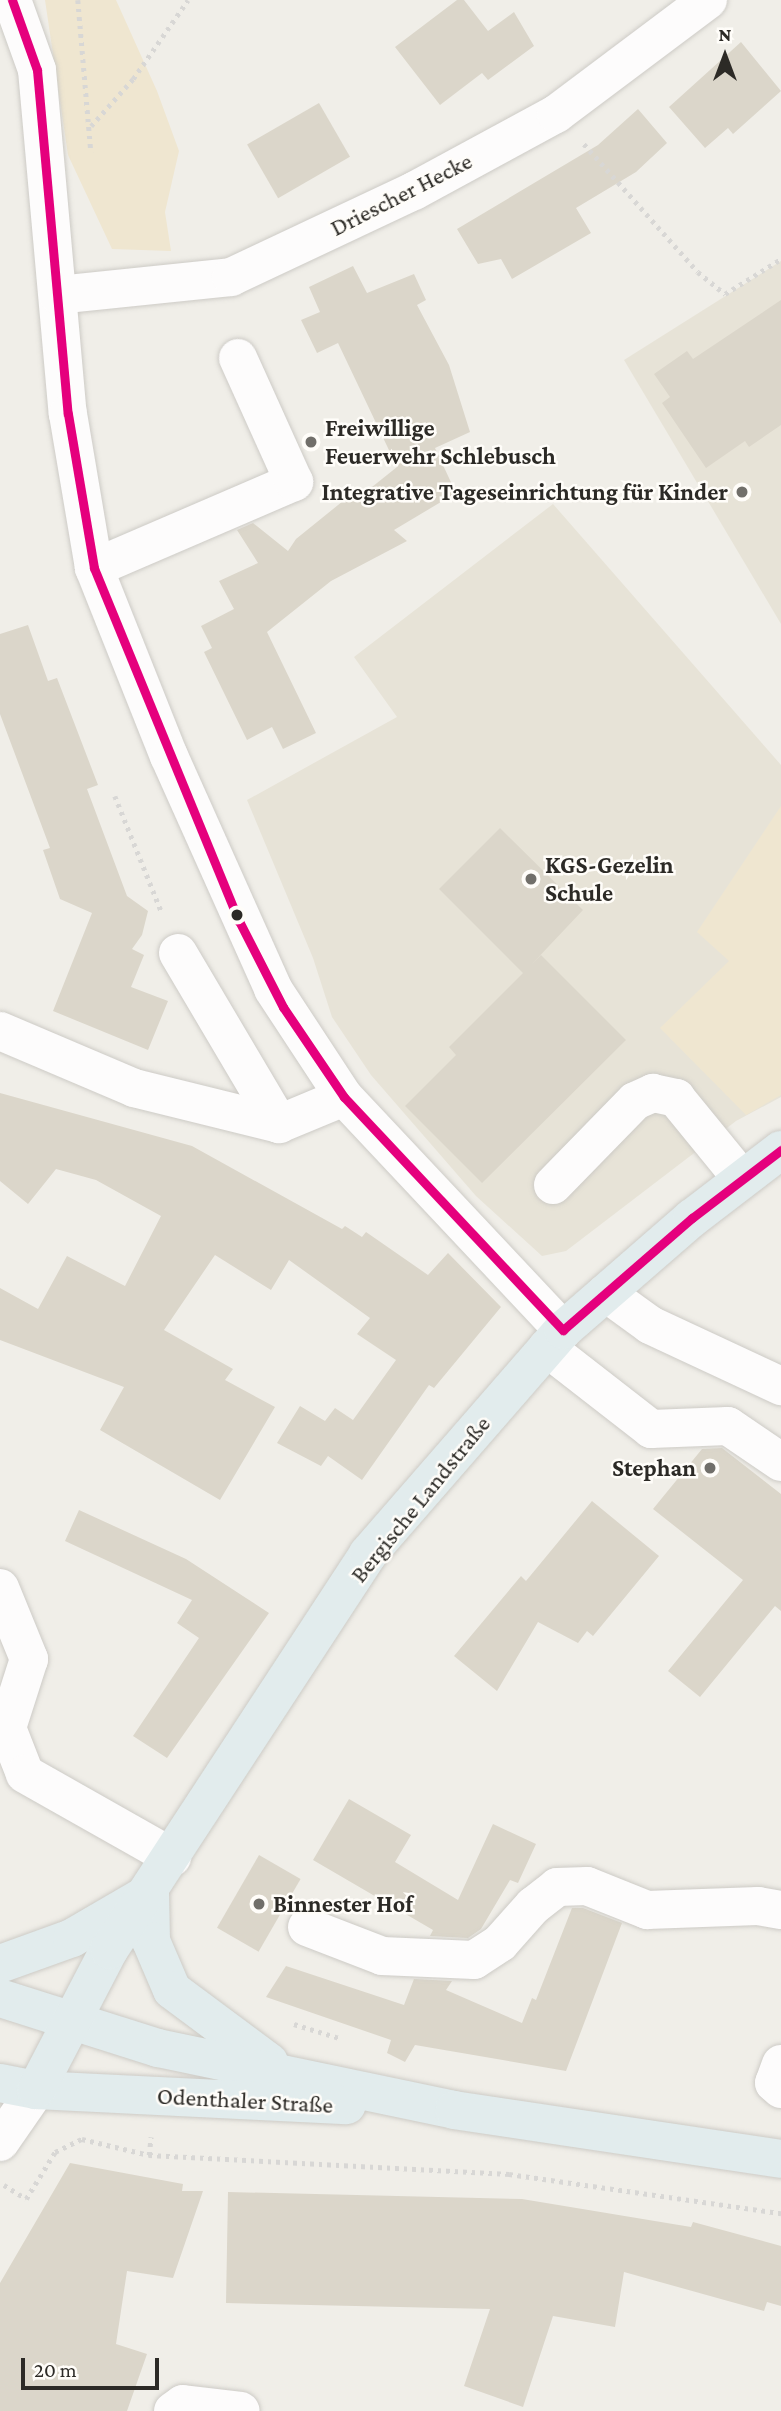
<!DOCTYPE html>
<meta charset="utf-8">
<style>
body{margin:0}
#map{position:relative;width:781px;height:2411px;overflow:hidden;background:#f0eee8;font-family:"Crimson Pro",serif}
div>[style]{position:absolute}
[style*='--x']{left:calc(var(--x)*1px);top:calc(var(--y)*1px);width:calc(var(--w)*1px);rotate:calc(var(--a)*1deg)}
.built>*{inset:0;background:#e7e3d7}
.green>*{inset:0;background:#efe6d0}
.building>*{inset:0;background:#dbd6ca;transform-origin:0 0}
.path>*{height:4.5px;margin-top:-2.25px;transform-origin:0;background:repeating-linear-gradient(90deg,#d8d7d5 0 3.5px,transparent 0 8.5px)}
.roads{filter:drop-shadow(0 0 2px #cdcbc6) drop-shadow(0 0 2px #cdcbc6)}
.minor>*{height:38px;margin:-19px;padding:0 19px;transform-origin:19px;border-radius:19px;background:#fdfcfc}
.major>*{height:38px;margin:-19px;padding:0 19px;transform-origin:19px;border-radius:19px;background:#e2eced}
.bus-1>*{height:9px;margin:-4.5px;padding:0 4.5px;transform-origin:4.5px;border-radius:4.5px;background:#e5007d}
.dots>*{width:19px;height:19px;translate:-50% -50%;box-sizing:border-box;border:4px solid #fffdf9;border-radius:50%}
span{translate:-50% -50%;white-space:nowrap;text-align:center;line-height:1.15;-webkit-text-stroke:5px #fffdf9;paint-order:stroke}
.street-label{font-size:24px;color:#2c2a26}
.poi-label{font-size:24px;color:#2c2a26;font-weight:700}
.left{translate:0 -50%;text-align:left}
.right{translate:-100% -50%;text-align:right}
.north{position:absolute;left:690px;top:21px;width:70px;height:70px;-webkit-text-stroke:5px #fffdf9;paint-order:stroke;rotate:0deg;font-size:19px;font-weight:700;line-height:28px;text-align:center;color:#2c2a26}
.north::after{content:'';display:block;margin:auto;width:24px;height:32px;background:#2c2a26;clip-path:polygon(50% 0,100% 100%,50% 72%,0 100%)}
.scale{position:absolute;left:21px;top:2358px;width:138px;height:32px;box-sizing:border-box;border:4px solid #2c2a26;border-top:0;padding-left:9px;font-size:21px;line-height:24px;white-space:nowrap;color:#2c2a26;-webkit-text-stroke:5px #fffdf9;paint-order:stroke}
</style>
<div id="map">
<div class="built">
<div style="clip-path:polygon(781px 261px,781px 624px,624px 360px)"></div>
<div style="clip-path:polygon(553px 504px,781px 765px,781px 1097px,736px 1121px,566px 1251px,542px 1256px,476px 1196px,371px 1075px,332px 1017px,313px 958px,247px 800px,397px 717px,354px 657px)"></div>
</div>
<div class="green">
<div style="clip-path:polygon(45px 0,116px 0,157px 91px,179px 151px,165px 212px,171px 251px,112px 249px,68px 155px)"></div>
<div style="clip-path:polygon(781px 806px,781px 1095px,746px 1115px,660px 1028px,729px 961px,697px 932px)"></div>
</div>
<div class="building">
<div style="clip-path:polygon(457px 0,464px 0,488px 31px,514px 12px,534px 46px,488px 80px,482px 73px,440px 105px,395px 47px)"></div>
<div style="clip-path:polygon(741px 42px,781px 91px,733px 134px,728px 128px,705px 148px,669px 107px)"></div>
<div style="left:319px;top:103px;width:62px;height:83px;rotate:60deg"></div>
<div style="clip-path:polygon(638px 109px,667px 143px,636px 172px,576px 208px,591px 233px,512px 279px,501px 259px,478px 264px,457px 229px,598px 145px)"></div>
<div style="clip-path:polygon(353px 266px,367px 293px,414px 274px,426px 300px,417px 305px,449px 365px,470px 432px,435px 448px,456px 493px,394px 530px,407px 541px,331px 581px,267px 632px,316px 733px,283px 749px,272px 727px,247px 740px,204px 652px,212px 648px,201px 626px,234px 609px,219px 581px,258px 563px,237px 530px,253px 523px,288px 551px,296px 539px,343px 501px,367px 491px,397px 467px,338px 343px,317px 353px,301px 320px,320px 312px,309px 287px)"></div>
<div style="clip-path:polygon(781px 300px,781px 425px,749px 447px,745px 441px,706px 468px,662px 403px,670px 397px,654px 374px,687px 351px,693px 359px)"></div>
<div style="clip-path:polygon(28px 625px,48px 681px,57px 678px,98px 785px,87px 789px,127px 896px,148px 911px,142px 935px,132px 949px,144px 955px,131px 987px,168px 1001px,148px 1050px,53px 1011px,92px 913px,60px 899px,43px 850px,50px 848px,0 714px,0 634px)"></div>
<div style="clip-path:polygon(500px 828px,583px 910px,532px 964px,541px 955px,626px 1040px,482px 1183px,405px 1106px,456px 1055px,449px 1047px,523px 973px,439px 889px)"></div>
<div style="clip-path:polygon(0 1093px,192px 1146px,342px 1229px,345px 1226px,362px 1237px,366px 1232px,428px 1275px,448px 1253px,501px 1307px,434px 1388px,429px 1385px,362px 1480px,328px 1456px,321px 1466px,277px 1443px,300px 1406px,325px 1421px,335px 1408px,353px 1420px,396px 1360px,357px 1334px,370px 1318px,289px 1260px,271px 1290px,215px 1255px,164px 1330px,233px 1369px,225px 1380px,275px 1407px,220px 1500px,100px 1430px,124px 1387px,0 1340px,0 1288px,38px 1309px,67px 1256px,125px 1286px,161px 1216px,96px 1180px,56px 1169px,28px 1204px,0 1181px)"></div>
<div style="clip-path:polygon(722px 1448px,781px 1494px,781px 1611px,775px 1606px,700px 1697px,668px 1671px,743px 1580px,653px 1509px,702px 1449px)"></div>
<div style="clip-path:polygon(592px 1501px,659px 1556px,593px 1636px,587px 1631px,578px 1643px,538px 1622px,497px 1691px,454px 1656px,521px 1576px,526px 1581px)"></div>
<div style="clip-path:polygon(79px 1510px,186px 1559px,269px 1613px,167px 1758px,133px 1736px,199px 1638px,177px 1623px,192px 1600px,65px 1541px)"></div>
<div style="clip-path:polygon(349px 1799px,411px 1835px,395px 1862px,458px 1900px,493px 1824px,536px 1844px,518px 1883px,510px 1880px,481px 1929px,468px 1938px,430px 1936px,433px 1930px,313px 1860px)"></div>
<div style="left:259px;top:1855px;width:48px;height:84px;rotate:30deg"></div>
<div style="clip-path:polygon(572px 1908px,583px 1908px,622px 1923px,566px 2071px,415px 2045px,405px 2062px,387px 2053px,391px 2040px,266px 1997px,286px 1966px,404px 2005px,414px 1979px,452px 1981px,446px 1990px,522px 2023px,532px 1998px,536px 2000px)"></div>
<div style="clip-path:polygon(70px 2163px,183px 2184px,182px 2191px,203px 2191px,173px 2278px,127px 2271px,116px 2344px,147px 2354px,127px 2411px,0 2411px,0 2283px)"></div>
<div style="clip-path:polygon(228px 2192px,522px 2199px,691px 2227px,693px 2222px,781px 2246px,781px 2306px,767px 2302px,764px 2311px,624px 2272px,615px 2327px,553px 2316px,523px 2407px,464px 2386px,490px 2309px,226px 2303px)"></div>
</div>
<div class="path">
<div style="--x:78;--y:0;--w:153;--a:85.1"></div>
<div style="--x:91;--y:126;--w:63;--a:-48.2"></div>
<div style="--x:133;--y:79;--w:96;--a:-55.2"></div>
<div style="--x:584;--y:144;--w:171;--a:48.3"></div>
<div style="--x:698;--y:272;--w:35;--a:39"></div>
<div style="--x:725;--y:294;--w:66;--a:-32"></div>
<div style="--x:115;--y:796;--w:126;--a:68.1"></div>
<div style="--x:294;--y:2024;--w:47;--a:17.3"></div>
<div style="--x:149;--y:2155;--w:18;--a:-84"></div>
<div style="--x:4;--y:2185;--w:26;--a:32"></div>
<div style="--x:26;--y:2199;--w:55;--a:-58.3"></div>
<div style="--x:55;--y:2152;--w:30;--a:-26"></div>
<div style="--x:82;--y:2139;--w:69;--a:13.4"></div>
<div style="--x:149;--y:2155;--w:361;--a:3"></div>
<div style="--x:509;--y:2174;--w:275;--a:8.2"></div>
</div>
<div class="roads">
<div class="minor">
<div style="--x:12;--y:0;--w:74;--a:70.3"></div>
<div style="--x:37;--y:70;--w:345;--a:84.9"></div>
<div style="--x:68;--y:414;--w:156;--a:80.4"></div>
<div style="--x:94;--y:568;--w:202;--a:68.3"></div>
<div style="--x:169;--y:756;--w:255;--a:65.9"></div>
<div style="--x:273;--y:989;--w:129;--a:56.7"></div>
<div style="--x:344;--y:1097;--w:320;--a:46.8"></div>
<div style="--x:58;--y:295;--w:174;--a:-5.9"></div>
<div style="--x:231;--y:277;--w:202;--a:-25.2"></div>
<div style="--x:414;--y:191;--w:162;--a:-28.5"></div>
<div style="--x:556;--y:114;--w:190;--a:-36.9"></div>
<div style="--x:94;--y:568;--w:218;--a:-23.3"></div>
<div style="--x:294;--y:482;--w:136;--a:-114.3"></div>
<div style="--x:178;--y:953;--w:199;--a:59.4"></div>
<div style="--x:0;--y:1031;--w:146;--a:23"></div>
<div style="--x:134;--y:1088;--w:149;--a:13.9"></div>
<div style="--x:279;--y:1124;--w:70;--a:-22.6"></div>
<div style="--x:553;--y:1185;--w:117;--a:-45.7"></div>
<div style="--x:635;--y:1101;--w:20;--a:-24"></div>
<div style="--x:653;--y:1093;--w:24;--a:12"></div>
<div style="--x:676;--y:1098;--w:104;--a:50.8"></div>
<div style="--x:606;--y:1293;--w:54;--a:36"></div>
<div style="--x:650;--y:1325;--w:145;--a:25"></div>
<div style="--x:547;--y:1348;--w:132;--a:37.9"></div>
<div style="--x:651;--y:1429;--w:77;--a:-2.2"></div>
<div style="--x:728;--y:1426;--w:64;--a:34.2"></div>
<div style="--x:0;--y:1588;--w:77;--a:67.8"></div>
<div style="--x:29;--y:1659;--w:72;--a:107.7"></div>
<div style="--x:7;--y:1728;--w:49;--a:68.6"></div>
<div style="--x:25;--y:1774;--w:169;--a:29.5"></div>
<div style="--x:307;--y:1927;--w:80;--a:21.1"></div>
<div style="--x:382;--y:1956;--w:92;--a:2.5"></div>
<div style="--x:474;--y:1960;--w:31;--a:-33"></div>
<div style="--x:500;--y:1943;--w:50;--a:-48.3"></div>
<div style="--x:533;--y:1906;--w:31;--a:-38"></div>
<div style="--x:557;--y:1887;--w:30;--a:-2"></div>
<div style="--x:587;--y:1886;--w:65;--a:21.8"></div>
<div style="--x:647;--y:1910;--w:111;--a:-2.1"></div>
<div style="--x:758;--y:1906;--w:23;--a:10"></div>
<div style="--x:781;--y:2064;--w:20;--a:110"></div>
<div style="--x:774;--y:2083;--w:9;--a:41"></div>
<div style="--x:0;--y:2142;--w:63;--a:-55.3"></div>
<div style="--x:173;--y:2411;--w:12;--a:-35"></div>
<div style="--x:183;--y:2404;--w:58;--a:6.9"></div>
</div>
<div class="major">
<div style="--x:150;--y:1893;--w:48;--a:88.8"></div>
<div style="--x:151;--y:1941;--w:53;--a:66.8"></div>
<div style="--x:172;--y:1990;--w:121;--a:36.6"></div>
<div style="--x:0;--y:1964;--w:77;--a:-19.9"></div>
<div style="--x:72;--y:1938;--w:78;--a:-30.2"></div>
<div style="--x:0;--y:1998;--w:166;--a:17.6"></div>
<div style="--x:158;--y:2048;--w:302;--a:11.8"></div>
<div style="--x:454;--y:2110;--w:331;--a:8.5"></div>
<div style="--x:0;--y:2083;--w:37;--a:11"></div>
<div style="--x:36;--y:2090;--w:311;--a:2.8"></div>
<div style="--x:36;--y:2090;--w:158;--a:-62.5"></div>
<div style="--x:109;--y:1950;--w:473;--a:-56.8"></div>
<div style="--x:368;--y:1554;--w:297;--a:-49"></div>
<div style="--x:563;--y:1330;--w:171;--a:-41"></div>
<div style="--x:692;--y:1218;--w:112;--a:-37.4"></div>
</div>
</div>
<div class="bus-1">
<div style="--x:12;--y:0;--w:74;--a:70.3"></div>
<div style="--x:37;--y:70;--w:345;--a:84.9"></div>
<div style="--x:68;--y:414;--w:156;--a:80.4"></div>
<div style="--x:94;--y:568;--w:382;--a:67.7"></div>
<div style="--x:239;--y:921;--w:97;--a:62.9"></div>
<div style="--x:283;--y:1007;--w:109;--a:55.9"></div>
<div style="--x:344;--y:1097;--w:320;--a:46.8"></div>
<div style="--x:563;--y:1330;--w:171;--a:-41"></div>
<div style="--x:692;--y:1218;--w:112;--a:-37.4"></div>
</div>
<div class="dots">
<div style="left:311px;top:442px;background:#716f6a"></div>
<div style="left:742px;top:492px;background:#716f6a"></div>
<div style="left:531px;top:879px;background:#716f6a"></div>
<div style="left:237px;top:915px;background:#2c2a26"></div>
<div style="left:710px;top:1468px;background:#716f6a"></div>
<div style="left:259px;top:1904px;background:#716f6a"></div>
</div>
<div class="street-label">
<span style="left:401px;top:194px;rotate:-27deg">Driescher Hecke</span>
<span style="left:420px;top:1499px;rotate:-51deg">Bergische Landstraße</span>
<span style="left:245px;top:2100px;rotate:3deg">Odenthaler Straße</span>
</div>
<div class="poi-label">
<span class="left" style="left:325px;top:442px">Freiwillige<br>Feuerwehr Schlebusch</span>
<span class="right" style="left:728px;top:492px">Integrative Tageseinrichtung für Kinder</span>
<span class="left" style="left:545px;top:879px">KGS-Gezelin<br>Schule</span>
<span class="right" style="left:696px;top:1468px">Stephan</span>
<span class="left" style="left:273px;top:1904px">Binnester Hof</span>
</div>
<div class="north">N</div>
<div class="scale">20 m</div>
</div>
